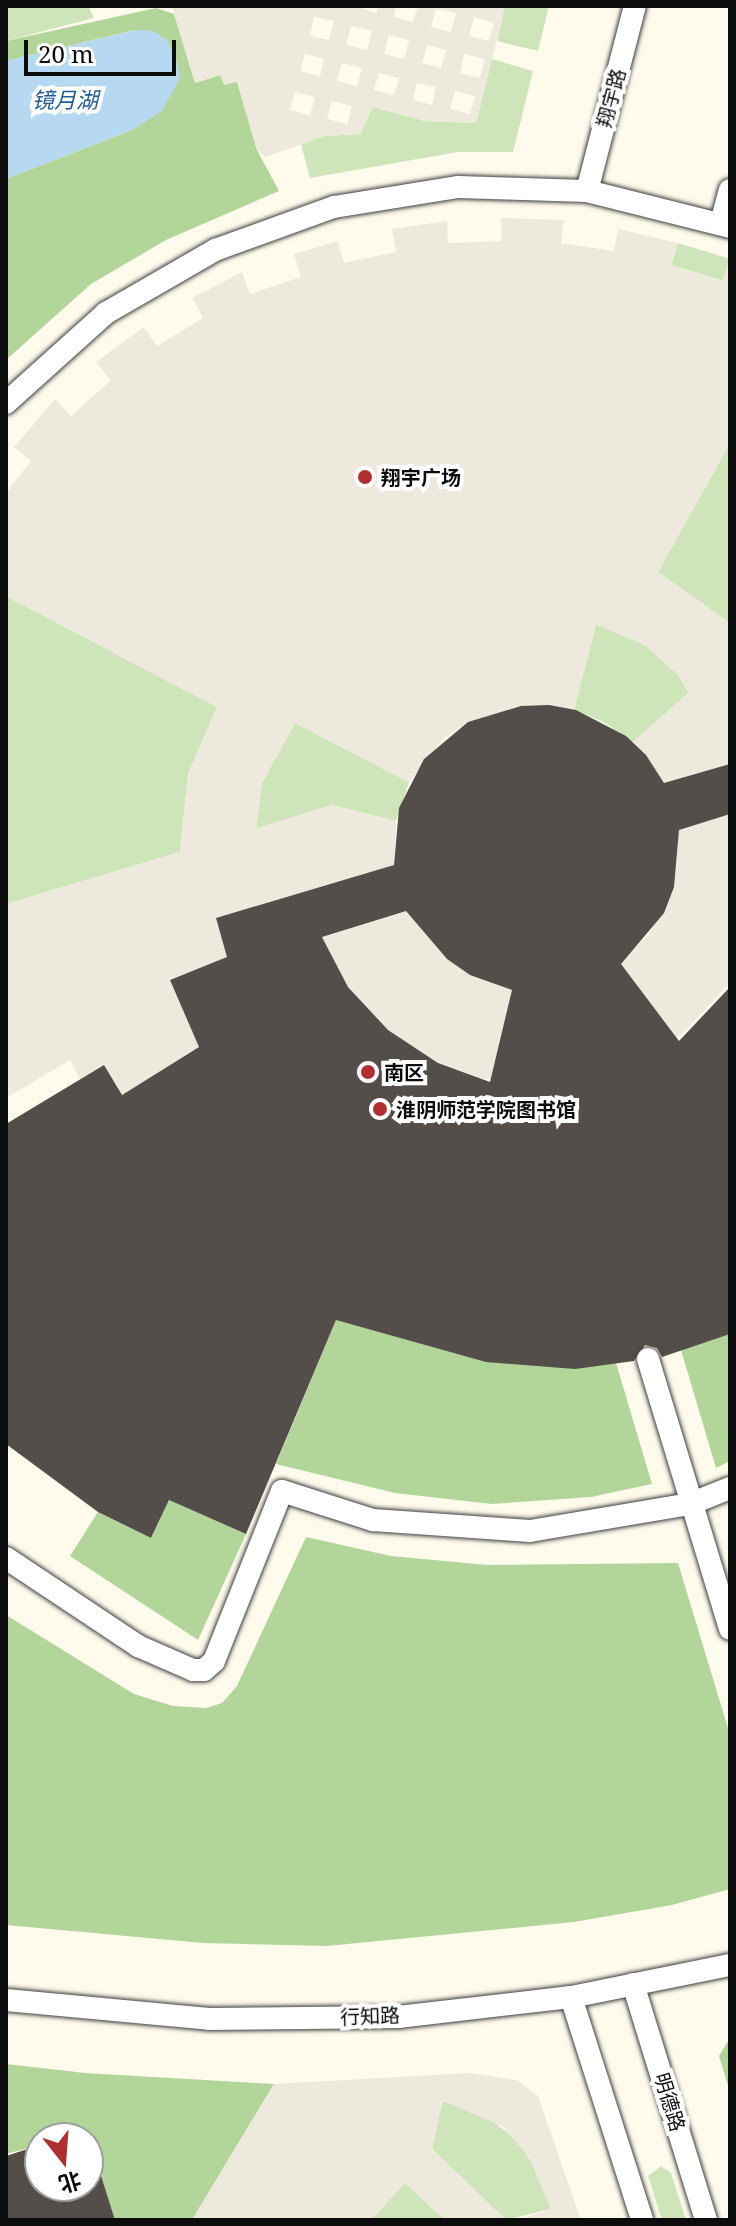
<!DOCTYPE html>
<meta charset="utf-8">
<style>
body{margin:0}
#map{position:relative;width:736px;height:2226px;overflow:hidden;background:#fefbed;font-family:"Noto Serif","Noto Sans SC",serif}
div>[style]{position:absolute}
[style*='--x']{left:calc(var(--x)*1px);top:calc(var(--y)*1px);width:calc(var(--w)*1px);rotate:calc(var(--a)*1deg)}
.green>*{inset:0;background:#cee5b9;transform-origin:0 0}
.forest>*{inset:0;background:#b2d59a}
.plaza>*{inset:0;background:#ede9dd}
.water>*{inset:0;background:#b6d8f1}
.building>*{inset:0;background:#544e4a}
.roads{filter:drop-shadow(0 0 2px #3f3f3f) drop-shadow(0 0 2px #3f3f3f)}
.lane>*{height:22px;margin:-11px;padding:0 11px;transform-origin:11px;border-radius:11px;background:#fff}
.dots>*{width:22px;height:22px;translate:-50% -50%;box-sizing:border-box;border:4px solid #fff;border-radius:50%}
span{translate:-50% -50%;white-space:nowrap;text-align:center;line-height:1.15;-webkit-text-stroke:8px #fff;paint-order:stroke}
.street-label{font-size:20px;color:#0c0c0c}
.poi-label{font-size:20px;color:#0c0c0c;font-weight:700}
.left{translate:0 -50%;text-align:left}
.water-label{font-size:22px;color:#205d94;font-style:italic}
.frame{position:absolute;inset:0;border:8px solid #0c0c0c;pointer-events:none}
.north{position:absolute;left:24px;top:2122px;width:80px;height:80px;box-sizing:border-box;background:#fff;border:2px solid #9e9e9e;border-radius:50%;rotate:163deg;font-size:22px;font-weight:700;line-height:32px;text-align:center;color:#0c0c0c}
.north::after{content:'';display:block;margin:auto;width:28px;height:36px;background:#b12f31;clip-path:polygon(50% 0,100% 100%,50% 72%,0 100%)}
.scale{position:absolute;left:24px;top:40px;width:152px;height:36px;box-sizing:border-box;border:4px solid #0c0c0c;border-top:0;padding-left:10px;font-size:24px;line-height:28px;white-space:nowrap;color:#0c0c0c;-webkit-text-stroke:6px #fff;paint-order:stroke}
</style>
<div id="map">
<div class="green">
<div style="clip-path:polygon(6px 6px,88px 6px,94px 18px,6px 41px)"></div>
<div style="clip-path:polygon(505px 6px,549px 6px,538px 51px,497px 41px)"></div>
<div style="clip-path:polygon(492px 59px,533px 71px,513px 152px,458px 152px,310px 178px,301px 144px,325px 136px,360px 134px,373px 107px,425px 121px,476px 123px)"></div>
<div style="left:678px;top:243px;width:54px;height:23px;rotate:17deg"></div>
<div style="clip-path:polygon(730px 443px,730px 623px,658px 572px)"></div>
<div style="clip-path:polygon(6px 596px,217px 707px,188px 774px,180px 852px,6px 904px)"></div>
<div style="clip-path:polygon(596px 624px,645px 645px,678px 675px,689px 693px,633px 742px,602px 721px,574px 710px)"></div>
<div style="clip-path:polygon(295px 723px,409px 782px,396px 821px,332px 805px,256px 829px,262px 783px)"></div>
<div style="clip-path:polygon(442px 2101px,486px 2116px,518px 2141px,538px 2173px,551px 2209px,506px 2220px,432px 2149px)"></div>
<div style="clip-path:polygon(661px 2166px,671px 2173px,686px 2220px,662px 2220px,648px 2176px)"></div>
<div style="clip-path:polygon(405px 2183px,445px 2220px,371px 2220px)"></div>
</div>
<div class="forest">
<div style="clip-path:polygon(156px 8px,174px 14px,195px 83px,220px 75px,237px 82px,257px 150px,279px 191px,166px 240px,91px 284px,6px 360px,6px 179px,134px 129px,135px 30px,6px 61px,6px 41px)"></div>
<div style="clip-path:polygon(366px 1248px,616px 1363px,652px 1484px,591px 1497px,492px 1504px,395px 1493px,276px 1464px)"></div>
<div style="clip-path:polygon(730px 1334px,730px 1461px,716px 1468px,681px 1350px)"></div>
<div style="clip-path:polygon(169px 1500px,246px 1534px,198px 1640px,70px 1556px,98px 1512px,151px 1538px)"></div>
<div style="clip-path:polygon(306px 1537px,391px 1556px,488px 1565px,678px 1563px,730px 1735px,730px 1889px,672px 1905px,574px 1922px,327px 1946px,203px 1943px,6px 1925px,6px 1615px,134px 1694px,173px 1706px,206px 1708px,222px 1703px,237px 1686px)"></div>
<div style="clip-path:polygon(730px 2038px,730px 2092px,719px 2056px)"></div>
<div style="clip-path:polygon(6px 2064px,85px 2073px,274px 2084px,192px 2220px,115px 2220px,87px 2131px,40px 2138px,40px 2145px,6px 2154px)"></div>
</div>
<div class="plaza">
<div style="clip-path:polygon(evenodd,172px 6px,356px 6px,376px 13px,378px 6px,396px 6px,394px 17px,413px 22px,418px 6px,505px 6px,476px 123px,425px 121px,373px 107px,360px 134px,325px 136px,265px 157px,257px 150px,237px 82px,224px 85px,220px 75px,195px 83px,172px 6px,436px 9px,456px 13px,451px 32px,431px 27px,436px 9px,172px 6px,314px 17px,334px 21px,329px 40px,310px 36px,314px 17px,172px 6px,474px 17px,494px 23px,489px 41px,469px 36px,474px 17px,172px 6px,351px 26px,372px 31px,367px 50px,346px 45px,351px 26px,172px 6px,389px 35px,409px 40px,404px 59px,384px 54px,389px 35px,172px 6px,427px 45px,446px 50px,441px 68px,422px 63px,427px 45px,172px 6px,305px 54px,324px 59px,320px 76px,300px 71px,305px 54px,172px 6px,464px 54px,485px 59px,480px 78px,460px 73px,464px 54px,172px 6px,342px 63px,362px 68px,357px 86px,337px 81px,342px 63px,172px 6px,379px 73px,399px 78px,394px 95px,374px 90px,379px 73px,172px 6px,417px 83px,436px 87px,432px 105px,413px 100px,417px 83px,172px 6px,455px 91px,475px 96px,470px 114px,450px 109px,455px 91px,172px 6px,295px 92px,315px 97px,310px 115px,290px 110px,295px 92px,172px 6px,332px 101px,352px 106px,347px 124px,327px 119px,332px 101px)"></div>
<div style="clip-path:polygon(evenodd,501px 218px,564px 220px,561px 243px,614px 251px,618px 229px,678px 243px,671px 265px,722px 281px,730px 260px,730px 443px,658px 572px,730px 623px,730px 983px,677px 1039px,528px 1085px,480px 1078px,438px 1063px,388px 1030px,348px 987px,318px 928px,170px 979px,203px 1044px,122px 1095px,104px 1065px,80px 1079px,70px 1060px,6px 1098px,6px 904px,180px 852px,188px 774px,217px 707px,6px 596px,6px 493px,31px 461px,14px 447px,55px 399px,71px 416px,111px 380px,96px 362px,144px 327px,157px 346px,203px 318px,192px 298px,242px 272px,250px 294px,301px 277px,294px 254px,338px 241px,344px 263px,396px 252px,392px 229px,447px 221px,448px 243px,502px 241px,501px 218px,596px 624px,645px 645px,678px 675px,689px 692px,633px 742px,664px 783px,679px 830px,674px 887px,648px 936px,606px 973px,470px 975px,447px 959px,411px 917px,399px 891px,394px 865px,396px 821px,332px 805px,256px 828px,262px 783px,295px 723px,409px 782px,444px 738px,468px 722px,521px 706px,574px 710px,596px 624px)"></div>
<div style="clip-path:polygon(470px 2073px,517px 2080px,538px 2096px,581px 2220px,518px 2220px,551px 2209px,529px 2157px,502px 2126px,443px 2101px,432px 2149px,506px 2220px,445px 2220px,405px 2183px,371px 2220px,192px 2220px,274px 2084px)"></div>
</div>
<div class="water">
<div style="clip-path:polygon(136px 30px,153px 31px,167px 40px,177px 62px,180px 78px,162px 111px,134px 129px,6px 179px,6px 61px)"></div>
</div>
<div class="building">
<div style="clip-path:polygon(evenodd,549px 705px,576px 710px,626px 736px,646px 755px,664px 783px,730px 764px,730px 814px,679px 830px,674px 887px,664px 913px,621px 964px,679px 1041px,730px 987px,730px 1334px,662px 1357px,657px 1348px,645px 1345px,634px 1361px,575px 1369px,486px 1362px,336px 1320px,246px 1534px,169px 1500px,151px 1538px,98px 1512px,6px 1444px,6px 1124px,104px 1065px,122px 1095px,199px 1047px,170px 980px,227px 957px,216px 918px,394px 865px,399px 808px,424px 759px,468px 722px,521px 706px,549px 705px,406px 911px,447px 959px,470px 975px,512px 990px,490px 1082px,438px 1063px,388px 1030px,348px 987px,322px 937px,406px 911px)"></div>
<div style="clip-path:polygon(87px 2131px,115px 2220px,6px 2220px,6px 2156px,40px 2145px,40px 2186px,88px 2186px,88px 2138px,64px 2138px)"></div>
</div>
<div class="roads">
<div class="lane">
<div style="--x:587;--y:191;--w:191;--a:-75.5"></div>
<div style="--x:721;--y:223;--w:34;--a:-75"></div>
<div style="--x:6;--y:403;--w:135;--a:-42"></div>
<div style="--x:106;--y:313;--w:126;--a:-30"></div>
<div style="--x:215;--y:250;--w:127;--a:-19.9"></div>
<div style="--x:334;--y:207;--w:126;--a:-9.2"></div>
<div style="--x:458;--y:187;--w:129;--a:1.8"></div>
<div style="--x:587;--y:191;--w:147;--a:14.1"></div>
<div style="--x:648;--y:1359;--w:282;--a:73.1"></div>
<div style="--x:6;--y:1558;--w:159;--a:33.7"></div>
<div style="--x:138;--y:1646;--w:60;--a:23.6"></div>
<div style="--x:193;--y:1670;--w:11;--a:0"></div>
<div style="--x:204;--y:1670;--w:13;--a:-42"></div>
<div style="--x:214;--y:1661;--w:183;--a:-68.2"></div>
<div style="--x:282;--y:1491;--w:96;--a:17.7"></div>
<div style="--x:373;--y:1520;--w:157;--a:4"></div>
<div style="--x:530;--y:1531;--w:162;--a:-9.6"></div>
<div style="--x:690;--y:1504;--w:43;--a:-21.8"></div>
<div style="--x:633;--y:1984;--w:247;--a:72.8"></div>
<div style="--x:571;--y:1997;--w:234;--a:72.3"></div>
<div style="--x:6;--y:2000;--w:204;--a:5.3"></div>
<div style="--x:209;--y:2019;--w:189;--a:-0.6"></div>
<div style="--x:398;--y:2017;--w:174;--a:-6.6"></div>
<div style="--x:571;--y:1997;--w:162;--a:-11.4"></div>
</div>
</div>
<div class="dots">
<div style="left:365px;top:477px;background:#b12f31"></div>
<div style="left:368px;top:1072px;background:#b12f31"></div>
<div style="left:380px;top:1109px;background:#b12f31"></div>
</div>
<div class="street-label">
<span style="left:611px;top:98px;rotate:-75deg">翔宇路</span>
<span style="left:370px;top:2016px;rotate:-2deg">行知路</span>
<span style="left:670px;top:2102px;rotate:73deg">明德路</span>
</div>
<div class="poi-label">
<span class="left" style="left:381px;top:477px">翔宇广场</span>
<span class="left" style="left:384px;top:1072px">南区</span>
<span class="left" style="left:396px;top:1109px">淮阴师范学院图书馆</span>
</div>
<div class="water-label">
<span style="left:65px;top:100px">镜月湖</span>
</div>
<div class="frame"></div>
<div class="north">北</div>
<div class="scale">20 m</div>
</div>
